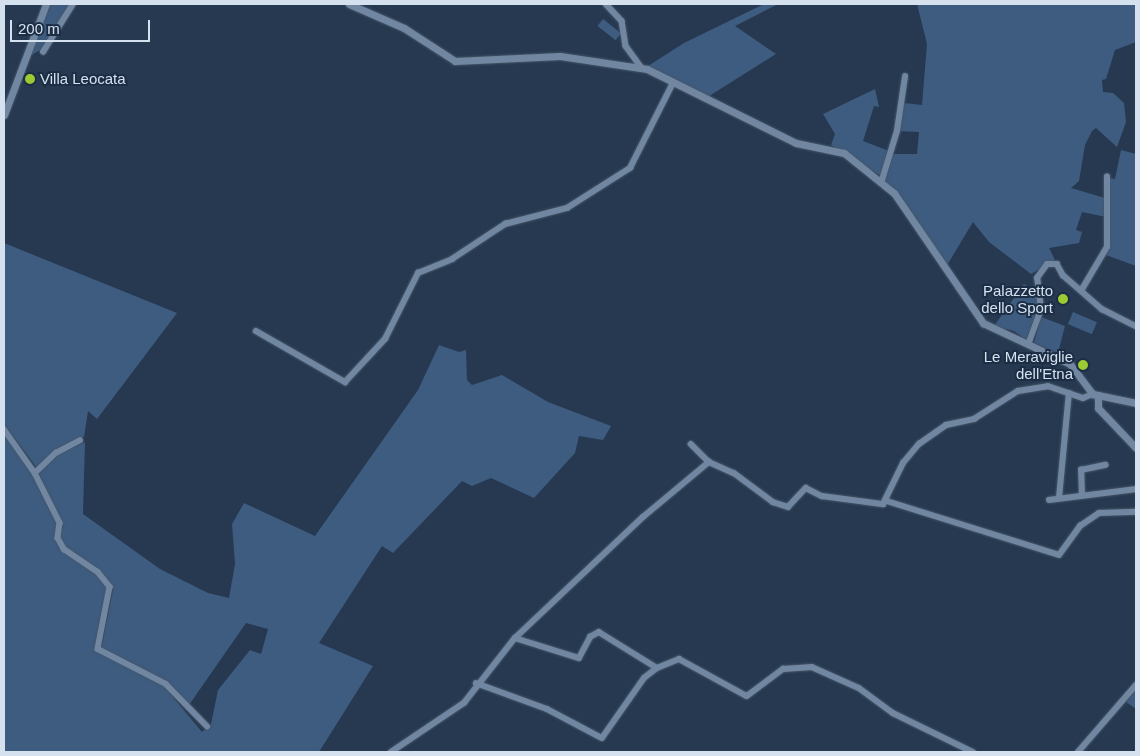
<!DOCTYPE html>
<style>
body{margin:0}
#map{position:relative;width:1140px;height:756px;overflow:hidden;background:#263950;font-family:Arial,sans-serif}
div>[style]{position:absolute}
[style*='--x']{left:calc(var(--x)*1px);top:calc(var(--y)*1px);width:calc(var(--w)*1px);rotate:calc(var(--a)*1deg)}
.green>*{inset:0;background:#3e5c80;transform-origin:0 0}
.roads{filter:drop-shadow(0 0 1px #465669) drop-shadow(0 0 1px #465669)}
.minor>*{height:5.5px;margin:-2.75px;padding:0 2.75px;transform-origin:2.75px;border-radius:2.75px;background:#7187a1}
.tertiary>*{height:7px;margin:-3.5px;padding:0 3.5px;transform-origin:3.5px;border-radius:3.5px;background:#7187a1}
.dots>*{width:14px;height:14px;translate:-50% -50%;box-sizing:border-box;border:2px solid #1c2e45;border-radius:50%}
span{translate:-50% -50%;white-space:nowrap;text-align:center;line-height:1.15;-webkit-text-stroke:4px #1c2e45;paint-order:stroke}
.poi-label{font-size:15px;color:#d5e1ef}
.left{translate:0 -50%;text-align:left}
.right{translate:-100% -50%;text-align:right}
.frame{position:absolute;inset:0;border:5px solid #d5e1ef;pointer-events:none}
.scale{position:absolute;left:10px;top:20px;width:140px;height:22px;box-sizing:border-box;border:2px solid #d5e1ef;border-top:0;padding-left:6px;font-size:15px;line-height:18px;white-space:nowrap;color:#d5e1ef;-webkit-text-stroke:4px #1c2e45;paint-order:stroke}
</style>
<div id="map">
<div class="green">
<div style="clip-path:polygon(51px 4px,71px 4px,40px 50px,25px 59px)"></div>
<div style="clip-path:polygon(764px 4px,778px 4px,735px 26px,776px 54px,706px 98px,648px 66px,684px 43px)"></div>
<div style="clip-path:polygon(917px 4px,1136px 4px,1136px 42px,1115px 50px,1106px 79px,1102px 80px,1103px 92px,1113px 93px,1124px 103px,1126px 122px,1117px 147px,1096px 128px,1092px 131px,1085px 145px,1079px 181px,1071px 188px,1105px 198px,1106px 217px,1082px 212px,1076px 230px,1082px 232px,1079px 243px,1049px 248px,1055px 260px,1031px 274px,989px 242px,973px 222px,946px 267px,884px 179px,891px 154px,917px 154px,919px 132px,899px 131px,904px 103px,922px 105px,927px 44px)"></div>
<div style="left:603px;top:19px;width:23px;height:9px;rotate:38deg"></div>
<div style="clip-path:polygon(875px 89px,879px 107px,874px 106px,863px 141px,889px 151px,881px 176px,831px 145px,835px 134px,823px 114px)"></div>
<div style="clip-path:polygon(1121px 150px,1136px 154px,1136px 266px,1106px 255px,1109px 178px,1115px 179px)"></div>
<div style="clip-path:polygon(4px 243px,177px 313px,97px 419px,88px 411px,84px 437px,54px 451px,37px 468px,4px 424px)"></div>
<div style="clip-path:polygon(1024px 284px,1037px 292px,1039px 306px,1026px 340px,1014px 331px,994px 326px)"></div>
<div style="left:1073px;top:312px;width:26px;height:13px;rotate:23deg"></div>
<div style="clip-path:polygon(1041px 317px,1065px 326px,1058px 353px,1034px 343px)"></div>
<div style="clip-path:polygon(439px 345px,459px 352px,466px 350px,467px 380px,472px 385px,502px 375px,548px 402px,611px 426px,603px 440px,579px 436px,575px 453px,534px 498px,491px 478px,472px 486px,462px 481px,393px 553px,382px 546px,319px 643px,373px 666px,319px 752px,4px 752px,4px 434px,26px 464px,57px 522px,55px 541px,65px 553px,97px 573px,109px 589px,97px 651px,163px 685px,202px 732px,211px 724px,218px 690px,250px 650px,261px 654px,268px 629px,246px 623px,189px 705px,168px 683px,101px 650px,113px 590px,102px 574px,65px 548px,60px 539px,63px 524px,39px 474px,57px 455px,85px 442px,83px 514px,160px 569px,208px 593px,229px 598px,235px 564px,232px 524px,244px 503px,315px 536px,418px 390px)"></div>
<div style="clip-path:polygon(1135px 691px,1136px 692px,1136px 709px,1126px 702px)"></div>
</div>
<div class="roads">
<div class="minor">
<div style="--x:606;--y:4;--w:23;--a:47"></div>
<div style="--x:622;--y:21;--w:25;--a:81"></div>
<div style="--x:626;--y:46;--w:27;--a:54"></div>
<div style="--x:43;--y:52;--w:57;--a:-58"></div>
<div style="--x:882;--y:180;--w:51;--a:-73"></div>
<div style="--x:897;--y:131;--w:55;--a:-81.6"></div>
<div style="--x:1081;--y:291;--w:51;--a:-59.4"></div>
<div style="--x:1107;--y:247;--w:70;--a:-90"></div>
<div style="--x:256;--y:331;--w:103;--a:29.8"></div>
<div style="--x:345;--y:382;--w:59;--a:-47.1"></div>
<div style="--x:385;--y:339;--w:74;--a:-63.4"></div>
<div style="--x:418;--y:273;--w:37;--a:-22"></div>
<div style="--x:452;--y:259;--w:64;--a:-33.4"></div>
<div style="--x:505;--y:224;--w:64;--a:-14.5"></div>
<div style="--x:567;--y:208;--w:75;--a:-32.4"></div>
<div style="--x:630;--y:168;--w:95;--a:-63.2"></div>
<div style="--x:1028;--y:345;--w:38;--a:-70"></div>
<div style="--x:1041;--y:309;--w:31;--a:-97"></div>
<div style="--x:1037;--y:278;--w:17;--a:-54"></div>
<div style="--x:1047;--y:264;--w:10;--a:0"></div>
<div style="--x:1057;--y:264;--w:13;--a:61"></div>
<div style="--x:1063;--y:275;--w:52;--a:41.1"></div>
<div style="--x:1102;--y:309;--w:38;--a:27"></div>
<div style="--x:4;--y:429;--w:54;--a:54.8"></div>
<div style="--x:35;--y:473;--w:56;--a:63.4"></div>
<div style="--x:60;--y:523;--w:15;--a:98"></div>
<div style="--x:58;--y:538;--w:13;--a:61"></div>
<div style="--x:64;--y:549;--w:41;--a:34.1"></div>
<div style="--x:98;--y:572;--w:19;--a:51"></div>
<div style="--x:110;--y:587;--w:63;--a:101"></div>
<div style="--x:98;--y:649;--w:76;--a:27.2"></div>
<div style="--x:166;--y:684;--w:59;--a:45.7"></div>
<div style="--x:691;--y:444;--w:25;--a:45"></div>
<div style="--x:709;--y:462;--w:27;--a:24"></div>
<div style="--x:734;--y:473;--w:49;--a:36.6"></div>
<div style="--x:773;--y:502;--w:16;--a:18"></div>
<div style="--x:788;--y:507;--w:26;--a:-47"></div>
<div style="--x:806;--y:488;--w:18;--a:27"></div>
<div style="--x:822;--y:496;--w:62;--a:7.5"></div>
<div style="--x:883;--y:504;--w:46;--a:-64"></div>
<div style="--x:903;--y:463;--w:25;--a:-50"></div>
<div style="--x:919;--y:444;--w:33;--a:-35"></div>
<div style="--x:946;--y:425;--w:29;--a:-12"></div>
<div style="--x:974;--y:419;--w:52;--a:-32.5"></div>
<div style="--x:1018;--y:391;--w:30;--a:-9"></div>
<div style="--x:1048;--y:386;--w:37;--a:19"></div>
<div style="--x:1083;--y:398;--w:11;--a:-22"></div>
<div style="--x:35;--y:473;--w:29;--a:-44"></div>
<div style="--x:56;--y:453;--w:27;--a:-28"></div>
<div style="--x:1082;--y:495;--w:25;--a:-92"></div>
<div style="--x:1081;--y:470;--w:25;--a:-12"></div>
<div style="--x:1059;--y:498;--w:105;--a:-84.6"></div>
<div style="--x:1049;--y:500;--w:88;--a:-7.2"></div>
<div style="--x:887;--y:501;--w:180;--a:17.4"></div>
<div style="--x:1059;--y:555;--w:36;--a:-54"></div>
<div style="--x:1080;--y:526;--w:23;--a:-34"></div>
<div style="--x:1099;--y:513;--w:37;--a:-2"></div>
<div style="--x:515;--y:638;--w:67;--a:17.4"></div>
<div style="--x:579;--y:658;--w:24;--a:-62"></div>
<div style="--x:590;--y:637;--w:10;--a:-29"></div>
<div style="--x:599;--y:632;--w:68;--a:31.8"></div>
<div style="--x:657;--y:668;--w:24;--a:-22"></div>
<div style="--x:679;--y:659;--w:77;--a:28.6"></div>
<div style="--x:747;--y:696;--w:45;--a:-36.9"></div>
<div style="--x:783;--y:669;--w:29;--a:-4"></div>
<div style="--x:812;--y:667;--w:51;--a:24.1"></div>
<div style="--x:859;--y:688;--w:42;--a:36.3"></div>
<div style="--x:893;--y:713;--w:89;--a:26"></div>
<div style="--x:476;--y:683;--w:76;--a:20.1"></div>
<div style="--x:547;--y:709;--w:62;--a:27.8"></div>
<div style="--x:602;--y:738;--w:73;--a:-55"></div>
<div style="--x:644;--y:678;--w:16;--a:-38"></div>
<div style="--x:391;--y:752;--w:88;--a:-33.9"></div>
<div style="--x:464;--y:703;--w:83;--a:-51.9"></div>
<div style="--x:515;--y:638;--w:176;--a:-43.4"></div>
<div style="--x:643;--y:517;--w:86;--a:-39.8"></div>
<div style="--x:1078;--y:752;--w:89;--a:-49.1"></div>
</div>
<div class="tertiary">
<div style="--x:349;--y:4;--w:60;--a:23.6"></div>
<div style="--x:404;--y:28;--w:61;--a:32.9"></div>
<div style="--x:455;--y:61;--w:105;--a:-2.7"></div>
<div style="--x:560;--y:56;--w:88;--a:8.5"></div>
<div style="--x:647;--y:69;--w:166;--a:26.4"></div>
<div style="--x:796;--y:143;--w:49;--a:11.8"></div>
<div style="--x:844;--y:153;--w:64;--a:38.7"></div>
<div style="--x:894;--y:193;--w:158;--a:55.6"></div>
<div style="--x:983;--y:323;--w:96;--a:25.2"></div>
<div style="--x:1070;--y:364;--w:38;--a:53"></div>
<div style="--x:1093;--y:394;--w:44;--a:11.8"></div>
<div style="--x:4;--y:115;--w:119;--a:-69.3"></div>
<div style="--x:1098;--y:395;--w:13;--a:90"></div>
<div style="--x:1098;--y:408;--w:55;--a:46.5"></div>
</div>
</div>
<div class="dots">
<div style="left:30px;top:79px;background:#9cca32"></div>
<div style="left:1063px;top:299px;background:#9cca32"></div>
<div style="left:1083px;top:365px;background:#9cca32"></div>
</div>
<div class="poi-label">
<span class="left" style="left:40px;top:79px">Villa Leocata</span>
<span class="right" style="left:1053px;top:299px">Palazzetto<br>dello Sport</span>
<span class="right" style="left:1073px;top:365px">Le Meraviglie<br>dell'Etna</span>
</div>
<div class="frame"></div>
<div class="scale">200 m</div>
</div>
